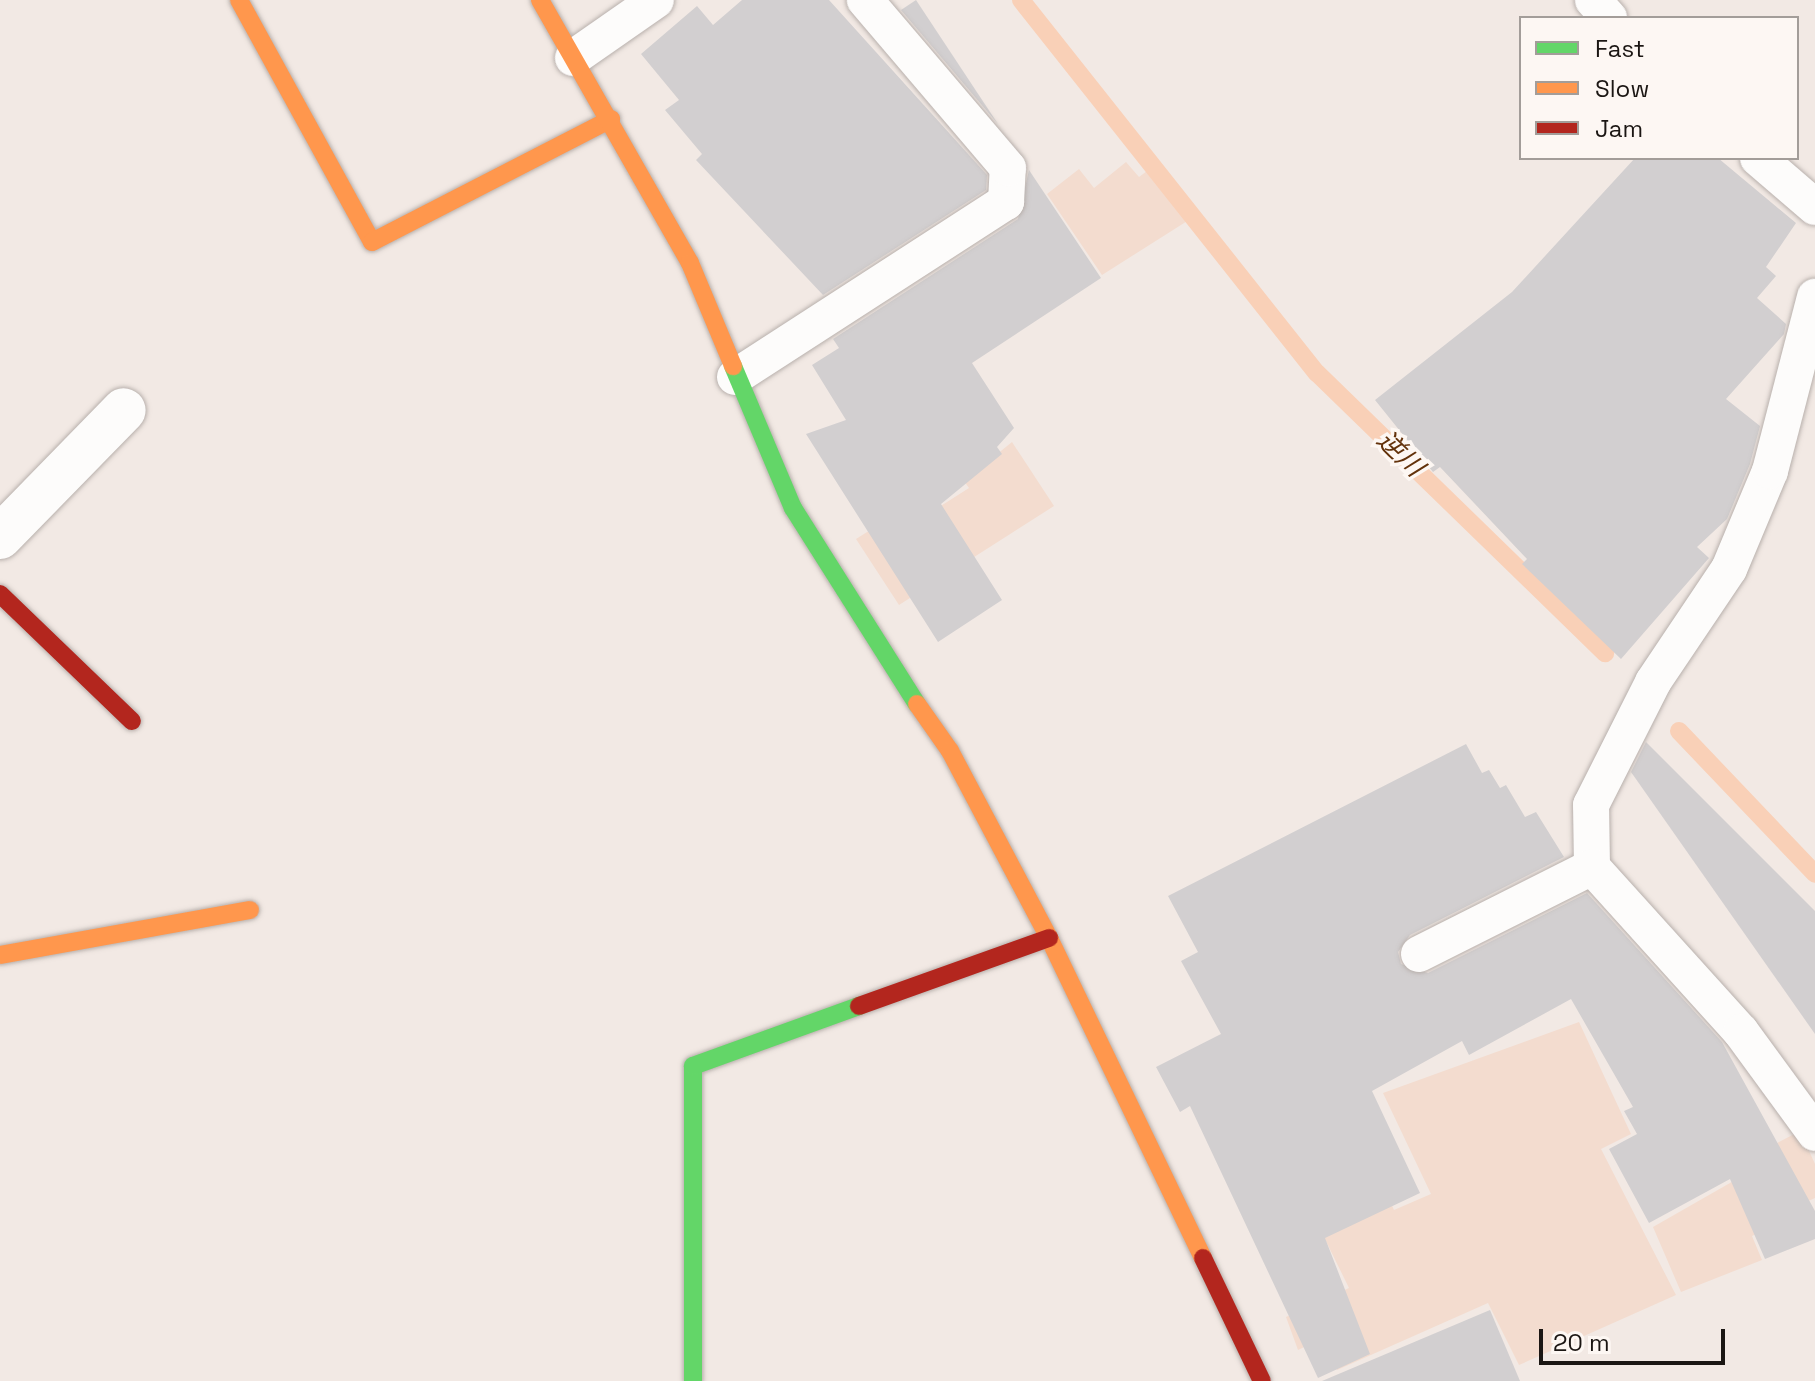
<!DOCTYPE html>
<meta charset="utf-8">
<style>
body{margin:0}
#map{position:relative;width:1815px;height:1381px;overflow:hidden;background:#f2e9e4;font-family:"Space Grotesk","Noto Sans JP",sans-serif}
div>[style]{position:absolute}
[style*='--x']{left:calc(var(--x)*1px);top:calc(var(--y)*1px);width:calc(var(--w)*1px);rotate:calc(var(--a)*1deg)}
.green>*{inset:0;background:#f3dccf}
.stream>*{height:18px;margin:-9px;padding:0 9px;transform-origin:9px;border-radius:9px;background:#f9d0b7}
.building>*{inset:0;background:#d2cfd0}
.roads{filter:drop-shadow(0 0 2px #b8b0ac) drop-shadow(0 0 2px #b8b0ac)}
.lane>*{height:36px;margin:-18px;padding:0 18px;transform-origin:18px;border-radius:18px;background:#fdfcfb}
.street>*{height:44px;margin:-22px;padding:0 22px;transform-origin:22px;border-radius:22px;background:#fdfcfb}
.fast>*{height:18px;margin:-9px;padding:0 9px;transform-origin:9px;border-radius:9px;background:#63d668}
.slow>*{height:18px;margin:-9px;padding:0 9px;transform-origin:9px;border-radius:9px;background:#ff974d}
.jam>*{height:18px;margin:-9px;padding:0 9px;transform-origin:9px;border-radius:9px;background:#b3261e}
span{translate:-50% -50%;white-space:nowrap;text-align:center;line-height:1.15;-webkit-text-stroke:7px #fdf7f3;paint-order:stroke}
.water-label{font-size:26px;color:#63320b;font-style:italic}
.legend{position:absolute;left:1519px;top:16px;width:280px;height:144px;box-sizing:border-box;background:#fdf7f3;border:2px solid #a39d99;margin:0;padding:10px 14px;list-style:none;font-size:24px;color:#1b1613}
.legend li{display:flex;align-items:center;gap:16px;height:40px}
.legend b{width:40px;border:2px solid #a39d99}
.scale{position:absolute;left:1539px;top:1329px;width:186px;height:36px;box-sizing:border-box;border:4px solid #1b1613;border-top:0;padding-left:10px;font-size:24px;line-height:28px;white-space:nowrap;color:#1b1613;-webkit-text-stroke:6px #fdf7f3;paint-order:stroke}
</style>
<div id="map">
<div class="green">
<div style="clip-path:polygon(1126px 162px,1139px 177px,1151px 168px,1192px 218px,1102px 275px,1047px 194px,1079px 169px,1094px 188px)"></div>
<div style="clip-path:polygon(1012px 442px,1054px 506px,899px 605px,856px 539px,926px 495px,936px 509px,969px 488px,964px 481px)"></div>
<div style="clip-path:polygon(1579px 1022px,1631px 1134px,1601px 1149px,1676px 1295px,1519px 1365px,1488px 1303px,1337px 1370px,1323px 1338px,1298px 1350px,1286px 1317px,1349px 1288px,1320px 1229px,1388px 1197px,1394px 1210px,1431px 1194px,1383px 1093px)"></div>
<div style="clip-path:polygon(1800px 1131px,1815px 1164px,1815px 1198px,1777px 1215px,1780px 1223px,1752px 1236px,1762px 1260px,1681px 1292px,1653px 1227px,1744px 1175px,1739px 1163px)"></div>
</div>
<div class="stream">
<div style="--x:1021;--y:0;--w:476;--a:51.6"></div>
<div style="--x:1317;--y:373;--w:402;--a:44.2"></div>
<div style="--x:1679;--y:731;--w:197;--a:46.4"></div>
</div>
<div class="building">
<div style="clip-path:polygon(742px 0,829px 0,987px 175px,986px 190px,823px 295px,696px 160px,702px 154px,665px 110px,679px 100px,641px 54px,697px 6px,713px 25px)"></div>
<div style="clip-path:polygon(916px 0,998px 124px,901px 10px)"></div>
<div style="clip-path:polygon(1635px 158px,1718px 158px,1796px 223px,1766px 267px,1776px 276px,1757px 298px,1786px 324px,1784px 334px,1726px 399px,1760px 426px,1750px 464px,1727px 519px,1697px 547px,1709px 558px,1621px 659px,1522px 564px,1527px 559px,1440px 467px,1433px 472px,1375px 400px,1512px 292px)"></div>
<div style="clip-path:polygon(1029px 170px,1101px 278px,972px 363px,1014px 428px,997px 447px,1002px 454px,941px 504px,1002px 600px,938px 642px,806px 434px,846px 420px,812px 365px,839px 348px,833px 339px,1018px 219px)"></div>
<div style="clip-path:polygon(1646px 742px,1815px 911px,1815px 1034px,1631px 772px)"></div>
<div style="clip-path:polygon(1466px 744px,1482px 773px,1489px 770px,1500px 788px,1506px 785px,1525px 817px,1536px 812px,1564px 857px,1410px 935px,1398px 952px,1401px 964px,1428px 973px,1587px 893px,1722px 1042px,1815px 1211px,1815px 1239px,1765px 1259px,1730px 1179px,1649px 1223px,1609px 1149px,1637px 1134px,1624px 1111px,1633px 1107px,1571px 999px,1469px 1055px,1462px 1041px,1372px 1091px,1420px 1193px,1325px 1238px,1370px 1354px,1318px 1378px,1190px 1106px,1180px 1112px,1156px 1067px,1221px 1034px,1181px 961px,1198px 952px,1168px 896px)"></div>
<div style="clip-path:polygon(1490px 1310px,1520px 1381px,1322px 1381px)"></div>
</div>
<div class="roads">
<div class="lane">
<div style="--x:1593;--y:0;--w:24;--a:48"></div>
<div style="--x:573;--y:58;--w:101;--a:-34.9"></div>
<div style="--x:1758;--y:158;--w:75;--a:40.7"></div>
<div style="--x:735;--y:377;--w:323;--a:-32.9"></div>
<div style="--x:1006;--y:202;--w:34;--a:-87"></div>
<div style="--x:1008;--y:168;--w:221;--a:-130.4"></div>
<div style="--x:1592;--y:867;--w:62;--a:-90.9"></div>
<div style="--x:1591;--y:805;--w:138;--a:-63.2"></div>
<div style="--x:1653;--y:682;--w:136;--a:-56.1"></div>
<div style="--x:1729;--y:569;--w:106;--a:-67.3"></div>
<div style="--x:1770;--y:471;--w:180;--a:-75.5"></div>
<div style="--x:1419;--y:954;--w:194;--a:-26.7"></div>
<div style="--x:1592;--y:867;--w:222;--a:47.9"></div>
<div style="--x:1741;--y:1032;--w:125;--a:53.8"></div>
</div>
<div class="street">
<div style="--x:0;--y:537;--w:177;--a:-45.7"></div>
</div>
<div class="fast">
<div style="--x:733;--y:366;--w:154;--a:67.1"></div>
<div style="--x:793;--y:508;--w:232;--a:57.7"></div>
<div style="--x:693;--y:1381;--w:315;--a:-90"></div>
<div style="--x:693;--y:1066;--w:177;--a:-19.9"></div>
</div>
<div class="slow">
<div style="--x:239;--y:0;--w:276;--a:61.2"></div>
<div style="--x:372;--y:242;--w:269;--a:-27.2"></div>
<div style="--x:540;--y:0;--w:303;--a:60.3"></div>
<div style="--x:690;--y:263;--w:112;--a:67.3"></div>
<div style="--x:917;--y:704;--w:57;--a:54.9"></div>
<div style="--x:950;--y:751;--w:212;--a:62.1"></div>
<div style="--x:1049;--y:938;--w:355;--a:64.3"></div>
<div style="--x:0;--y:955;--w:254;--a:-10.2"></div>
</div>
<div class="jam">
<div style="--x:0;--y:594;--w:183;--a:43.9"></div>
<div style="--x:859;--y:1006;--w:202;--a:-19.7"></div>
<div style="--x:1203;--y:1258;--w:136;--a:64.4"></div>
</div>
</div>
<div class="water-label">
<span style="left:1400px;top:454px;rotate:44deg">逆川</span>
</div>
<ul class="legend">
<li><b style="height:10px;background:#63d668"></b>Fast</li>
<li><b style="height:10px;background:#ff974d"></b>Slow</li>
<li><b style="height:10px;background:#b3261e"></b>Jam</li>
</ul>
<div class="scale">20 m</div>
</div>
